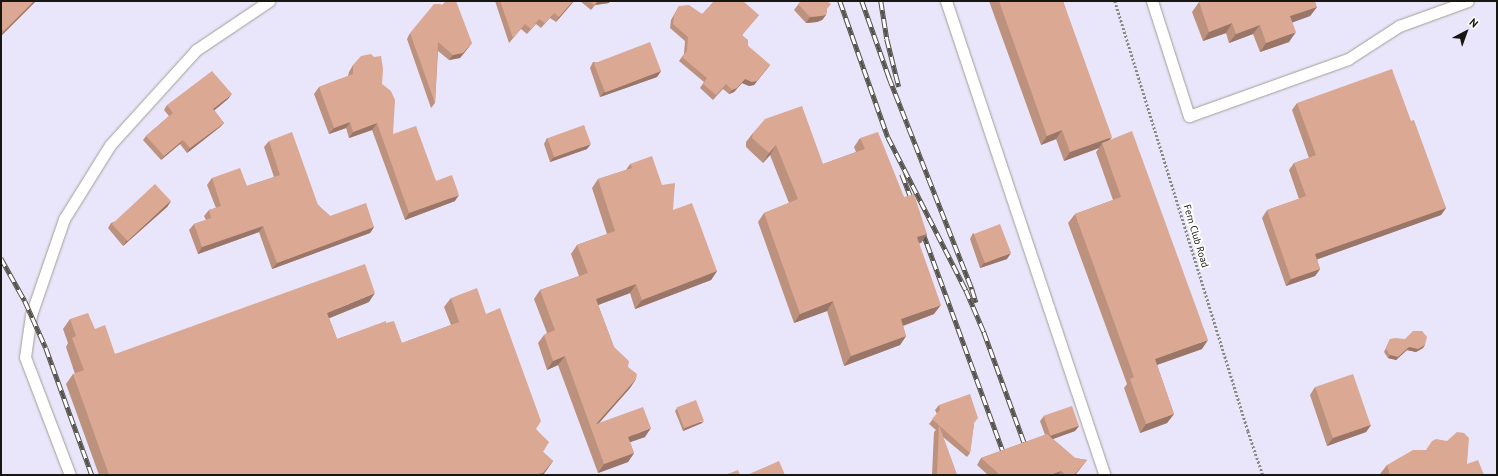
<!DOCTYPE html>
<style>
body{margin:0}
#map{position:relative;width:1498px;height:476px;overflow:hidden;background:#f7f2e5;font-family:"PT Sans",sans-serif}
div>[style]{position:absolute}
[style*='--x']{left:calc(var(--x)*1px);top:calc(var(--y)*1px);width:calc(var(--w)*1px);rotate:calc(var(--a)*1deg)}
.industrial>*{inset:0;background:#e9e5fb;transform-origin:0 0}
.path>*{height:2.5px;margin-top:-1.25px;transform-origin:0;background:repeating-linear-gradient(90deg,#8c8980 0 2px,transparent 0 4px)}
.roads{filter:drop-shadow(0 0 1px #a39e92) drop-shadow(0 0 1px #a39e92)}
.service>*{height:11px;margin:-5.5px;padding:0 5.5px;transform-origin:5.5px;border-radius:5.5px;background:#fff}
.rail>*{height:4.5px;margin-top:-2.25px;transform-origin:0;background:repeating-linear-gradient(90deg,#fff 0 9px,#55534b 0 18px);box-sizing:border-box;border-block:1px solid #55534b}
.wall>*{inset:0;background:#bc917e}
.shaded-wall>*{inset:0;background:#997667}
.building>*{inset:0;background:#dba993;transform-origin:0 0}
span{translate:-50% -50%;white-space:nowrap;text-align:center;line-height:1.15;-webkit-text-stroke:4px #fff;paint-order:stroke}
.street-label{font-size:10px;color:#181611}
.frame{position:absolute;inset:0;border:2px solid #181611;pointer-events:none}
.north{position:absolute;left:1446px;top:12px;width:40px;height:40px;-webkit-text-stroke:3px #fff;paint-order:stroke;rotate:41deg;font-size:11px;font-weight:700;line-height:16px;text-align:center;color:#181611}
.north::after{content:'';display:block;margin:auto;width:14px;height:18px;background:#181611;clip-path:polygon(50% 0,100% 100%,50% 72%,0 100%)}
</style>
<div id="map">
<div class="industrial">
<div style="left:1px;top:1px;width:1496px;height:474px"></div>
</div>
<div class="path">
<div style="--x:1115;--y:1;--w:450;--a:72.8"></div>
<div style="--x:1248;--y:431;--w:46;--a:71.2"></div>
</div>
<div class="roads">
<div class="service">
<div style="--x:946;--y:1;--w:500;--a:71.5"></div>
<div style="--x:1152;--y:1;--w:121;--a:72.2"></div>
<div style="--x:1189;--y:116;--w:169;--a:-19.7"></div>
<div style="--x:1348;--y:59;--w:61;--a:-32.9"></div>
<div style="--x:1399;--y:26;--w:73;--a:-19.9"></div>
<div style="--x:70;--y:475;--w:126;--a:-110.9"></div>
<div style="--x:25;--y:357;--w:42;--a:-81.9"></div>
<div style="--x:31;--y:315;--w:102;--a:-71"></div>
<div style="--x:64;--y:219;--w:87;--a:-58.1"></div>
<div style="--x:110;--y:145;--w:128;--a:-47.8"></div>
<div style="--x:196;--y:50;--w:88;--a:-33.9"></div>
</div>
</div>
<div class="rail">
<div style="--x:840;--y:1;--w:144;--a:70.6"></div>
<div style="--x:888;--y:137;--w:172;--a:63"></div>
<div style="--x:966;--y:290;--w:46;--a:66.8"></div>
<div style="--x:984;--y:332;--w:152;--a:70"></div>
<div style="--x:862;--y:1;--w:81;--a:70.4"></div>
<div style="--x:889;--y:77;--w:228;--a:68.6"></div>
<div style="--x:972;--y:289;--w:14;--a:73"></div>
<div style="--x:881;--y:1;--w:38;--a:81"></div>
<div style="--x:887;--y:39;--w:49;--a:76"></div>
<div style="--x:902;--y:174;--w:34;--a:69"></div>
<div style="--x:921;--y:227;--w:264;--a:69.9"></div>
<div style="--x:1;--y:258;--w:49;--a:60.8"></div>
<div style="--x:25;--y:301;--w:51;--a:65.9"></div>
<div style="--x:46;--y:348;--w:135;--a:70.1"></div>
</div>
<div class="wall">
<div style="clip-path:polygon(1px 1px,36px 1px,1px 36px)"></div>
<div style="clip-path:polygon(495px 1px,574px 1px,556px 22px,550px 18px,541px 28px,536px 24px,527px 34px,521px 29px,509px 43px)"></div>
<div style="clip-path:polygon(580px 1px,610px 1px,609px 3px,595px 5px,591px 10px)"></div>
<div style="clip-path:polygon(801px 1px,827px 10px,826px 15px,822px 20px,817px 22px,806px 23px,794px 10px)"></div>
<div style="clip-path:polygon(989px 1px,1063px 1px,1109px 140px,1202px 349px,1157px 365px,1174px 414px,1167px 423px,1140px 433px,1124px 388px,1127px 384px,1068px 223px,1075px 214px,1113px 200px,1096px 152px,1099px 148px,1064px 161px,1056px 139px,1041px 145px)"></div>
<div style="clip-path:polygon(1199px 2px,1317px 7px,1310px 16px,1292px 22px,1289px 42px,1260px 52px,1253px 34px,1229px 43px,1226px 33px,1203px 41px,1192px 12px)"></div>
<div style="clip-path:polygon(679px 6px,702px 14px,759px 15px,742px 35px,748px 46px,770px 65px,754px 85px,749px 86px,742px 83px,734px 92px,729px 94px,723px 89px,713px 100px,700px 88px,704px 82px,679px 61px,684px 54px,685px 41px,670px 28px,671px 20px)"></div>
<div style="clip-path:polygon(410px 33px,472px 43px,460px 58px,449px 60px,438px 51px,435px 103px,431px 108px,407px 39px)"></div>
<div style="clip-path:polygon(593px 62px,661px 71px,657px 77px,600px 97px,590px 68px)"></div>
<div style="clip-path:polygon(353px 65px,382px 84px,393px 134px,455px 201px,405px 220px,372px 130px,349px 138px,346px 128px,329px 134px,314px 94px,319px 87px,348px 76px,349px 72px)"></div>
<div style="clip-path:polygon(228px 99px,214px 110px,224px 123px,220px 127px,187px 153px,180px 144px,161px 160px,143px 140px,146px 136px,169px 116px,164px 110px,167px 105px)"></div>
<div style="clip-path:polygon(1297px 103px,1411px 121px,1446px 208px,1441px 215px,1317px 259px,1320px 269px,1315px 276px,1286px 286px,1262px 218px,1267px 210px,1299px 199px,1289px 170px,1294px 163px,1309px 158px,1292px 110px)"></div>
<div style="clip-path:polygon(753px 133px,823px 164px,856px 152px,854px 147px,860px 138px,904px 197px,927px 234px,921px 243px,919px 243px,934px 314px,903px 326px,906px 336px,900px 345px,844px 366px,827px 311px,794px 323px,758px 222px,764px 213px,789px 203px,770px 155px,763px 163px,746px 147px,746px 142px)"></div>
<div style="clip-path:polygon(547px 138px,587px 149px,550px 162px,544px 144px)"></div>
<div style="clip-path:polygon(269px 141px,318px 205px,330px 216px,374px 227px,370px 233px,272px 269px,259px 232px,198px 254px,189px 230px,194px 224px,206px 220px,204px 216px,209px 210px,216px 208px,207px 185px,212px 178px,247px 186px,274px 177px,264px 147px)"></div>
<div style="clip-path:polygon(630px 164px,662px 185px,673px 210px,717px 271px,711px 280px,635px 309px,630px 293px,598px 305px,614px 347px,628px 367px,636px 379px,630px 388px,598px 424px,645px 437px,630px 442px,634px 453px,628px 462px,598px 473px,558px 365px,547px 370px,538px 343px,544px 335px,547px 333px,534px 299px,540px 290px,579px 276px,571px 254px,577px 245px,607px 234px,592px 188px,598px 179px,626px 170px)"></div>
<div style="clip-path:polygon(171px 201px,167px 207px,123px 246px,108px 228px,111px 223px)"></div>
<div style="clip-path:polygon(973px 233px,1007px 259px,980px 268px,970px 239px)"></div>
<div style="clip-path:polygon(451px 298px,486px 314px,536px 429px,543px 452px,553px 461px,543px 475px,99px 475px,66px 384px,73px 374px,75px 374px,66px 347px,68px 343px,63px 329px,70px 319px,115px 354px,369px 302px,329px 318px,337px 339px,386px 323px,402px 343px,451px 325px,444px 307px)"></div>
<div style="clip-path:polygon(1390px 339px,1423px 348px,1416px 352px,1407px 350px,1396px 360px,1388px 358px,1384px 352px)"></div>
<div style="clip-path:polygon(1315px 387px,1371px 425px,1366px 432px,1327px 446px,1310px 395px)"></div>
<div style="clip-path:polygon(939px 405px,974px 424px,970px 453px,967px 457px,943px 437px,957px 475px,932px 475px,934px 432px,936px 430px,929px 424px,937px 414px,935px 410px)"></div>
<div style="clip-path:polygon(677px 408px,702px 423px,683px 431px,675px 411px)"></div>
<div style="clip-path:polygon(1044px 416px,1079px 426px,1075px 431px,1053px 439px,1075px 458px,1087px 460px,1075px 475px,988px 475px,977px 465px,981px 458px,1045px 435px,1040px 421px)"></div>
<div style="clip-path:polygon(1467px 464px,1484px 475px,1380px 475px,1380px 474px,1387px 465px)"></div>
</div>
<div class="shaded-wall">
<div style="clip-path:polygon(34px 1px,36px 1px,1px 36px,4px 31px)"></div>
<div style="clip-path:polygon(573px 1px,574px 1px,556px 22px,559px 17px)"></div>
<div style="clip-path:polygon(598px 1px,610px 1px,609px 3px,595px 5px,591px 10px)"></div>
<div style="clip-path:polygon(1317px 7px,1310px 16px,1283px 26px,1290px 16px)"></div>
<div style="clip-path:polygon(826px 15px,822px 20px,817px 22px,806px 23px,810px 17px)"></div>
<div style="clip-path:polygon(1232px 23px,1226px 33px,1203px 41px,1209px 32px)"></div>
<div style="clip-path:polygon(1260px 25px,1253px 34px,1229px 43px,1236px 34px)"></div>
<div style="clip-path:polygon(1296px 32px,1289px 42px,1260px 52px,1266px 43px)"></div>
<div style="clip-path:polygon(472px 43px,460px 58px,449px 60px,453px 55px)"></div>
<div style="clip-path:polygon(770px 65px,754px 85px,749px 86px,742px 83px,734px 92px,729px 94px,732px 90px,745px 79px)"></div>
<div style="clip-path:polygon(661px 71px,657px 77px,600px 97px,604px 92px)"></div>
<div style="clip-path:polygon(232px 94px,228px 99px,210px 114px,213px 109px)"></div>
<div style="clip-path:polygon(350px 122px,346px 128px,329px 134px,334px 128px)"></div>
<div style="clip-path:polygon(224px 123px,220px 127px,187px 153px,190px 148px)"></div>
<div style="clip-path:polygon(377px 123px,372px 130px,349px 138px,353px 132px)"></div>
<div style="clip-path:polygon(1062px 130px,1056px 139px,1041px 145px,1047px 136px)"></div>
<div style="clip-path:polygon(1112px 137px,1106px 145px,1102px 143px,1099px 148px,1064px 161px,1070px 152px)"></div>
<div style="clip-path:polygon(183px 140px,180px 144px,161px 160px,164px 156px)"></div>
<div style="clip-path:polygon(591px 144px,587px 149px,550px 162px,554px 157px)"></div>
<div style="clip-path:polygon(776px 145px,770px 155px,763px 163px,769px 153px)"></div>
<div style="clip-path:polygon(459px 195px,455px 201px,405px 220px,409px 213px)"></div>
<div style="clip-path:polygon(171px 201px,167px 207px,123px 246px,127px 240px)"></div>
<div style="clip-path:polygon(1446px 208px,1441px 215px,1310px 262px,1315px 254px)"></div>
<div style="clip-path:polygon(263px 226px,259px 232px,198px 254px,202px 247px)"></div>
<div style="clip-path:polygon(374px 227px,370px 233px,272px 269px,277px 263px)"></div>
<div style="clip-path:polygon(927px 234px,921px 243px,911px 246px,917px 237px)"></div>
<div style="clip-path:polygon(1011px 253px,1007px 259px,980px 268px,984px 263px)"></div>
<div style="clip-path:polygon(1320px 269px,1315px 276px,1286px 286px,1291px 279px)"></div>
<div style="clip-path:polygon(717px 271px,711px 280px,635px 309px,642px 300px)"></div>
<div style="clip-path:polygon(636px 284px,630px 293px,590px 308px,596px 299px)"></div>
<div style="clip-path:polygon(375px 293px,369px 302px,320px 322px,327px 313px)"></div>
<div style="clip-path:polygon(833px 301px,827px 311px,794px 323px,800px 314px)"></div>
<div style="clip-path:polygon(941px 305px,934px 314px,894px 329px,901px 319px)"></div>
<div style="clip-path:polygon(906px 336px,900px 345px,844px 366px,851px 356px)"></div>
<div style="clip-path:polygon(1208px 340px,1202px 349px,1148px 368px,1155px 359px)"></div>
<div style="clip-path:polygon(1425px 345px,1423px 348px,1416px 352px,1407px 350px,1396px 360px,1388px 358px,1390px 355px,1409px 347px)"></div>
<div style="clip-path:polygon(565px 356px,558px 365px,547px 370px,553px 361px)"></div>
<div style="clip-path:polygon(636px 379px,630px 388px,592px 431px,596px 424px)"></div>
<div style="clip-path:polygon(1174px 414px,1167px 423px,1140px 433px,1146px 424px)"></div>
<div style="clip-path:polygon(704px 421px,702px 423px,683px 431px,685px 428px)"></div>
<div style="clip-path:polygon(1371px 425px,1366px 432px,1327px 446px,1333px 438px)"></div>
<div style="clip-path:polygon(1079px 426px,1075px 431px,1047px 441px,1051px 436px)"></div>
<div style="clip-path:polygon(651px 428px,645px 437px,622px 445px,628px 437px)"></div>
<div style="clip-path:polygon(634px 453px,628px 462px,598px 473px,604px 464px)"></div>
<div style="clip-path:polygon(1087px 460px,1075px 475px,1074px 475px)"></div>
<div style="clip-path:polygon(553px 461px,543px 475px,533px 475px)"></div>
<div style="clip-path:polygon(1061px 471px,1058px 475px,1050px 475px)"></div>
</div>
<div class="building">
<div style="clip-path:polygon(1px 1px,34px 1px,4px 31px,1px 29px)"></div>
<div style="clip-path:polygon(446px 1px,456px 1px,472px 43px,463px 53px,453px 55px,438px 42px,435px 103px,410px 33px,434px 4px,440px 4px,442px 5px)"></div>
<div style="clip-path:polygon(500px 1px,573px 1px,559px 17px,554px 13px,545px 23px,539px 19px,531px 29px,525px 24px,513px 38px)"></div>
<div style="clip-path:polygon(589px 1px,598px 1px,594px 5px)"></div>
<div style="clip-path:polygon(714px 1px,743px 1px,759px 15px,742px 35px,748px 40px,748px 46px,770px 65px,757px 81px,752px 82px,745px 79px,737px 88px,732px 90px,726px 84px,716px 95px,703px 84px,707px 78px,682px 57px,687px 51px,688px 37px,673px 24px,674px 16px,679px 6px,689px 5px,702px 14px)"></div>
<div style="clip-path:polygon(801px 1px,827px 1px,831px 4px,827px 9px,826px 15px,821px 16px,810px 17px,798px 4px)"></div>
<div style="clip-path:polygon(999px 1px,1063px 1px,1112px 137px,1070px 152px,1062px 130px,1047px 136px)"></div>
<div style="clip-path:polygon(1202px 1px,1315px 1px,1317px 7px,1290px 16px,1296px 32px,1266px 43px,1260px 25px,1236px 34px,1232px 23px,1209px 32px,1199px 2px)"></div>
<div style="left:650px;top:42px;width:31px;height:60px;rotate:69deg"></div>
<div style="clip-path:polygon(371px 54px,374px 57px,381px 56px,383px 69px,382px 84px,391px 91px,395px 100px,393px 134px,416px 126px,436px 181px,452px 175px,459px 195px,409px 213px,377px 123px,353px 132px,350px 122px,334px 128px,319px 87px,353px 74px,353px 65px,361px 56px)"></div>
<div style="clip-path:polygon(1392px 69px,1411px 121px,1414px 120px,1446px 208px,1315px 254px,1320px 269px,1291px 279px,1267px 210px,1306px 196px,1294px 163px,1316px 155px,1297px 103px)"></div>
<div style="clip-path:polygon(212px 71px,232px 94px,213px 109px,224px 123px,190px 148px,183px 140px,164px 156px,146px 136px,173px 113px,167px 105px)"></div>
<div style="clip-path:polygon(802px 106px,823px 164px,865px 149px,860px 138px,878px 132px,904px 197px,914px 194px,927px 234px,917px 237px,941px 305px,901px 319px,906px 336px,851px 356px,833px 301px,800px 314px,764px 213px,798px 199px,776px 145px,769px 153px,752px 138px,753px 133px,765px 119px)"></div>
<div style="left:584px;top:125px;width:20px;height:39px;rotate:70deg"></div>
<div style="clip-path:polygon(1132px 131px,1208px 340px,1155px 359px,1174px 414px,1146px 424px,1130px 379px,1134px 377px,1075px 214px,1121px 197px,1102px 143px)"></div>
<div style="clip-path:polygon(292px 132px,318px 205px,330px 216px,366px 203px,374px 227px,277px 263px,263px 226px,202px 247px,194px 224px,211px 218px,209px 210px,221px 206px,212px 178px,240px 168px,247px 186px,280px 175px,269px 141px)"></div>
<div style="clip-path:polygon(652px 156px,662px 185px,675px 183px,673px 210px,692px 203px,717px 271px,642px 300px,636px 284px,596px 299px,614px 347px,629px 361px,628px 367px,637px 374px,636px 379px,596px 424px,643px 407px,651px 428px,628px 437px,634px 453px,604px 464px,565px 356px,553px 361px,544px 335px,555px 330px,540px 290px,588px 273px,577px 245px,615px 231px,598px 179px,632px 168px,630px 164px)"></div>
<div style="left:155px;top:184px;width:23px;height:59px;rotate:47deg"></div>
<div style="left:1000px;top:224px;width:31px;height:28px;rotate:69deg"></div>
<div style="clip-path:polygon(365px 264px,375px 293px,327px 313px,337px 339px,386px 321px,386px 323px,394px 321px,402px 343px,459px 322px,451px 298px,477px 288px,486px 314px,500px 308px,541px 421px,536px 429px,549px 442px,543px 452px,553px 461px,543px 473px,533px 475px,109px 475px,73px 374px,84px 370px,72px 338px,76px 336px,70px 319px,88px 313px,95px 329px,105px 325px,115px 354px)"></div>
<div style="clip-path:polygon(1413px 331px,1422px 331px,1427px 337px,1425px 345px,1418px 349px,1409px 347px,1398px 357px,1390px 355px,1386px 349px,1390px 339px,1395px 338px,1405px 339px)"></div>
<div style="left:1353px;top:374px;width:54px;height:40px;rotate:71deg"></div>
<div style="clip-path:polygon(970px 394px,978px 418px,974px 423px,970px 453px,932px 419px,940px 410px,939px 405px)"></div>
<div style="left:696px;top:400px;width:22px;height:21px;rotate:69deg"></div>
<div style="left:1072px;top:406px;width:21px;height:30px;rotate:71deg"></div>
<div style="clip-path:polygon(939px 425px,957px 475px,937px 475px)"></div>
<div style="clip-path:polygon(1457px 432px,1464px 433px,1469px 438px,1467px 464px,1478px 460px,1484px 475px,1390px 475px,1387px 465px,1413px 450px,1426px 450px,1432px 441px,1436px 439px,1447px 441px)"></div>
<div style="clip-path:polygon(1047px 434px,1075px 458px,1087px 460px,1074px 475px,1066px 475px,1061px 471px,1050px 475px,997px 475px,998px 473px,981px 458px)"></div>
<div style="clip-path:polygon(779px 461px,785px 475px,747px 475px)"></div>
<div style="clip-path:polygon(738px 470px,740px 475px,725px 475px)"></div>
</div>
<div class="street-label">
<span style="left:1196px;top:236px;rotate:73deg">Fern Club Road</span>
</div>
<div class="frame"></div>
<div class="north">N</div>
</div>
